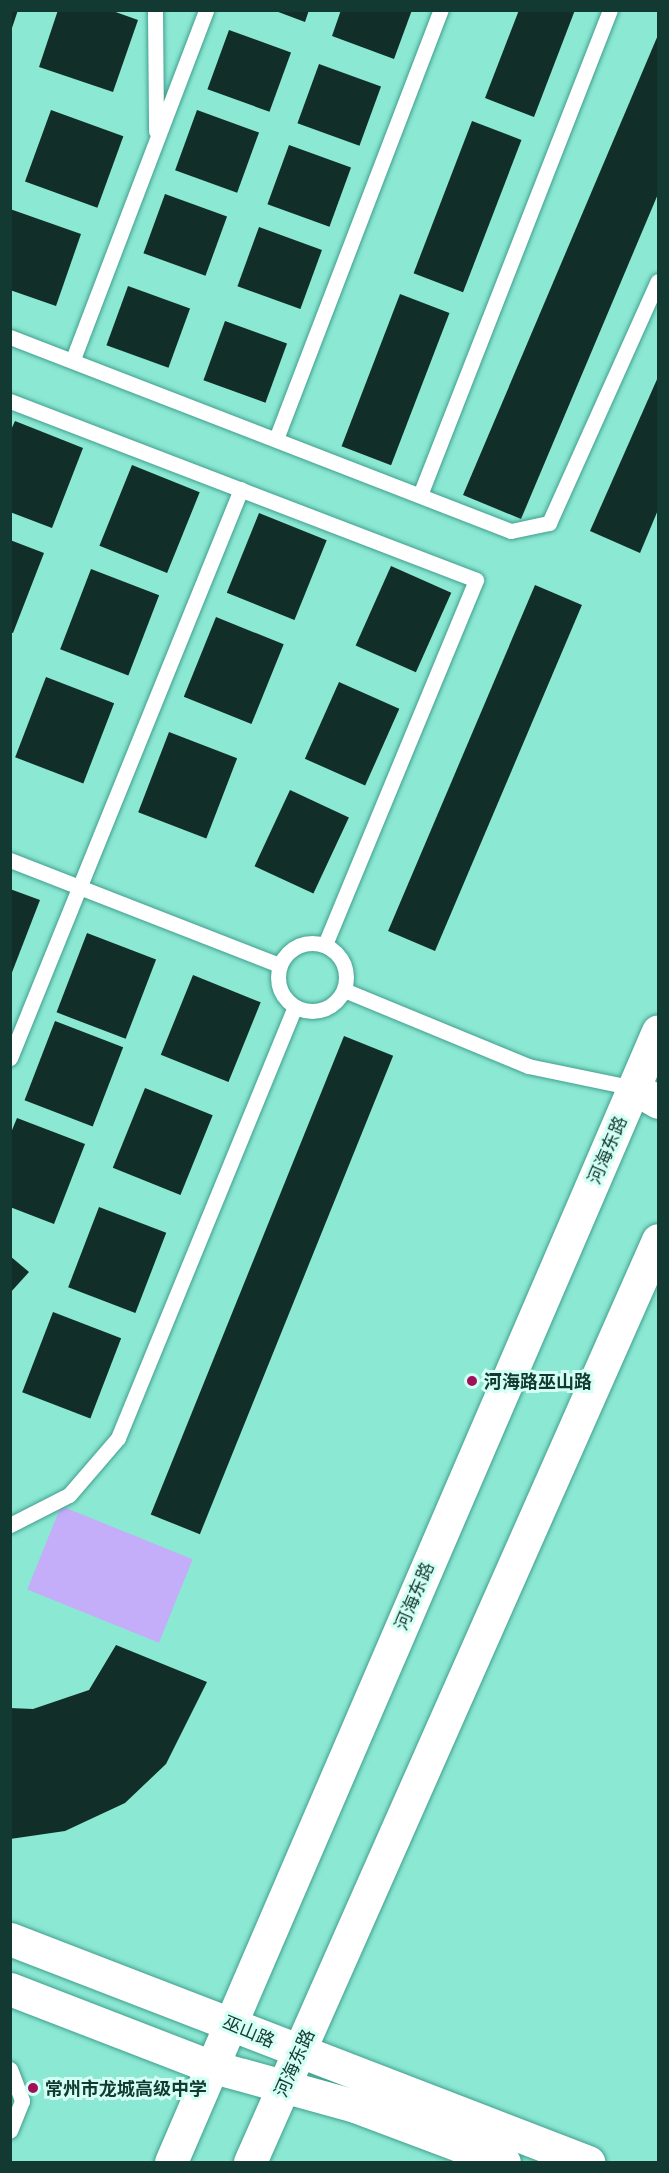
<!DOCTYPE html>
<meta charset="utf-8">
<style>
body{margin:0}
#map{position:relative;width:669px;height:2173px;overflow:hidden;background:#8be8d3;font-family:"Noto Serif","Noto Sans SC",serif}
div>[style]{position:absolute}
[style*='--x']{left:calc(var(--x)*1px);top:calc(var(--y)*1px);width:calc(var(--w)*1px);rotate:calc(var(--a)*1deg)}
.green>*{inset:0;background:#c4adf9;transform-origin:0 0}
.building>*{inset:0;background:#112e28;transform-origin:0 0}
.roads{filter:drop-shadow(0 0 2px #419f8d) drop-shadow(0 0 2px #419f8d)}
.lane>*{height:15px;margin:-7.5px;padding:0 7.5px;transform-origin:7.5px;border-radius:7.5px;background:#fff}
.lane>.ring{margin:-7.5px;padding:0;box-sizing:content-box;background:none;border:15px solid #fff;border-radius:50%}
.secondary>*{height:33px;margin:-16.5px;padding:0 16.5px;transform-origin:16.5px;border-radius:16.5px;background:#fff}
.primary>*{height:33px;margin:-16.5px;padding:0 16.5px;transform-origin:16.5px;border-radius:16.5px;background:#fff}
.dots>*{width:16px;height:16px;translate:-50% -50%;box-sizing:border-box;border:3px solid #d3fff4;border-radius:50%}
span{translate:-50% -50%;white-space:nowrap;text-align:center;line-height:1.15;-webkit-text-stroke:6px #d3fff4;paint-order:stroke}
.street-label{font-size:18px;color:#123a32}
.poi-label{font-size:18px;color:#123a32;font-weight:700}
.left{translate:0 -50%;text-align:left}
.frame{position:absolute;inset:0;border:12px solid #123a32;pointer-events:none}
</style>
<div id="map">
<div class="green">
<div style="left:61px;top:1506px;width:142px;height:90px;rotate:22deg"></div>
</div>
<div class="building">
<div style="clip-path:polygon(10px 10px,18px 10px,11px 31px,10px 31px)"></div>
<div style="clip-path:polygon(58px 10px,110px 10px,138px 20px,113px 92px,39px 67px)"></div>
<div style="clip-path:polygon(273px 10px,309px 10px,305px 22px)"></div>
<div style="clip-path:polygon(341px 10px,412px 10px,394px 59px,332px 36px)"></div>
<div style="clip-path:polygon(519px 10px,575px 10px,534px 117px,485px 98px)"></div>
<div style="left:229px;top:30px;width:66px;height:63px;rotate:20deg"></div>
<div style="clip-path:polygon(658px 35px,658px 194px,521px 519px,463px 495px)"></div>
<div style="left:319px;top:64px;width:66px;height:63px;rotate:20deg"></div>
<div style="left:51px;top:110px;width:77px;height:76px;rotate:20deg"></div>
<div style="left:197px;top:110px;width:66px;height:64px;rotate:20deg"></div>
<div style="left:472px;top:121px;width:53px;height:163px;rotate:21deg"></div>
<div style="left:289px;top:145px;width:66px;height:63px;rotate:20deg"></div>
<div style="left:165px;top:194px;width:66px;height:63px;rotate:20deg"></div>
<div style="clip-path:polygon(10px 209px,81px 234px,56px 306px,10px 290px)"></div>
<div style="left:259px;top:227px;width:67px;height:63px;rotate:20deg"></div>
<div style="left:128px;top:286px;width:66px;height:63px;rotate:20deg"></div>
<div style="left:400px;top:294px;width:53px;height:163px;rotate:21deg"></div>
<div style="left:225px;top:321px;width:66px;height:63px;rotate:20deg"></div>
<div style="clip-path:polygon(658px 377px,658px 510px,640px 553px,590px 531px)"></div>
<div style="clip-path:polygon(15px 421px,83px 448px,52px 528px,10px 512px,10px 432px)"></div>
<div style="left:132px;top:465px;width:73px;height:87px;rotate:22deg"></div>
<div style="left:259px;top:513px;width:73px;height:86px;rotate:22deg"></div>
<div style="clip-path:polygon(10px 540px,44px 553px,13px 633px,10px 632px)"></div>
<div style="left:391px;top:566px;width:66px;height:87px;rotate:24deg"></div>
<div style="left:91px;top:569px;width:73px;height:86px;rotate:21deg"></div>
<div style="left:535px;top:585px;width:51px;height:376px;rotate:23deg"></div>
<div style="left:216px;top:617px;width:73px;height:86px;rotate:22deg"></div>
<div style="left:46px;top:677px;width:73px;height:86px;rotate:21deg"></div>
<div style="left:339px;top:682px;width:66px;height:84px;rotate:24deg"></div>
<div style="left:169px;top:732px;width:73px;height:86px;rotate:21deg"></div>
<div style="left:290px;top:790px;width:65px;height:84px;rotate:25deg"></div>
<div style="clip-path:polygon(10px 889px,40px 900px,11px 975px,10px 975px)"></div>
<div style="left:87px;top:933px;width:74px;height:85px;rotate:21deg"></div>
<div style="left:193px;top:975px;width:73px;height:86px;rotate:22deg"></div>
<div style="left:55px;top:1021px;width:73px;height:85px;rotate:21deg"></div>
<div style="left:344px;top:1036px;width:53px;height:516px;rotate:22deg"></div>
<div style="left:145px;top:1088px;width:73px;height:86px;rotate:22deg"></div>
<div style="clip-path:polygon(17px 1118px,85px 1144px,54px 1224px,10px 1207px,10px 1135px)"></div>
<div style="left:99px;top:1207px;width:72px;height:86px;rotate:21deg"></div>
<div style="clip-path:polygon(10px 1256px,29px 1272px,10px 1293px)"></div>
<div style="left:53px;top:1312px;width:73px;height:86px;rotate:21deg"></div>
<div style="clip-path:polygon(116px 1645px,207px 1682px,166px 1764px,125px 1803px,65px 1831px,10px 1839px,10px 1708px,33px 1709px,89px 1690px)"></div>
</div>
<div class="roads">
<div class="lane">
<div style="--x:155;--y:10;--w:121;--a:89.5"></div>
<div style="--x:10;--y:337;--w:537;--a:21.17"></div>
<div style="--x:511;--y:531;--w:39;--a:-12"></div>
<div style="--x:549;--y:523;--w:265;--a:-65.8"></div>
<div style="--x:73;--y:359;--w:373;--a:-69.1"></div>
<div style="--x:10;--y:401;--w:499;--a:21"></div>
<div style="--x:476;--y:580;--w:394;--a:112.5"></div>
<div style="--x:276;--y:439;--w:460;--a:-69"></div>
<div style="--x:420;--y:495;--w:521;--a:-68.61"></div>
<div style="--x:10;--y:860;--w:289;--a:21.3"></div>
<div class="ring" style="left:278px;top:943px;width:53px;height:53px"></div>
<div style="--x:344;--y:990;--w:199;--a:22.4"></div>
<div style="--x:528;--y:1066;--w:108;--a:11.7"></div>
<div style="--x:10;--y:1058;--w:614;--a:-67.9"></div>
<div style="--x:10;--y:1525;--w:66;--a:-27"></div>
<div style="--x:69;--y:1495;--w:75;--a:-49.3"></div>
<div style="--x:118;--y:1438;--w:466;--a:-67.7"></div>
<div style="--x:10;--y:2069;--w:34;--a:69"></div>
<div style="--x:22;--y:2101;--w:32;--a:112"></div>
</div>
<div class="secondary">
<div style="--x:634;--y:1088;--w:28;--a:30"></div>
<div style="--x:10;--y:1939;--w:620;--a:21.1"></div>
<div style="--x:10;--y:1989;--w:214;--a:21.1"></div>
<div style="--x:210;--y:2066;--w:150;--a:15.4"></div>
<div style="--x:355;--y:2106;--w:159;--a:20.6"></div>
</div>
<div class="primary">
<div style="--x:171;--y:2162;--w:1231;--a:-66.7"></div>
<div style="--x:250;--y:2162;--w:1008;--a:-66.13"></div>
</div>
</div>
<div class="dots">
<div style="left:472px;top:1381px;background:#a01159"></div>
<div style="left:33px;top:2088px;background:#a01159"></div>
</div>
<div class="street-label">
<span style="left:607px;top:1150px;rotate:-67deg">河海东路</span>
<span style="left:414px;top:1596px;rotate:-67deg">河海东路</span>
<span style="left:249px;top:2031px;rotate:23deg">巫山路</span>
<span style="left:294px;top:2063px;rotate:-66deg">河海东路</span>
</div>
<div class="poi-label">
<span class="left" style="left:484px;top:1381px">河海路巫山路</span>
<span class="left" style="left:45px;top:2088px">常州市龙城高级中学</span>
</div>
<div class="frame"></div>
</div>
